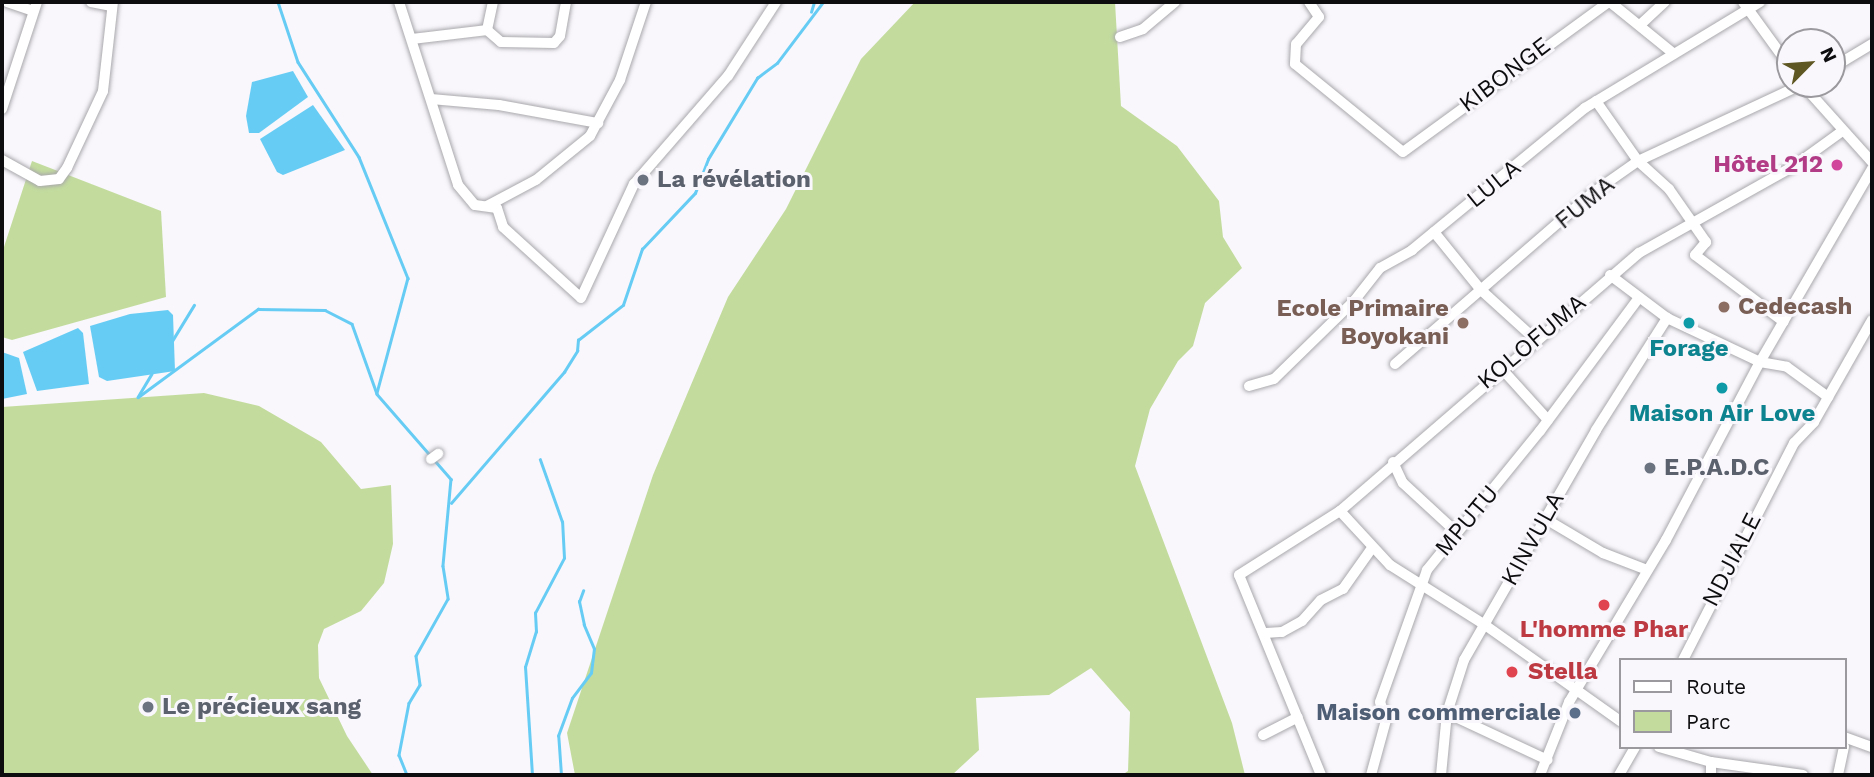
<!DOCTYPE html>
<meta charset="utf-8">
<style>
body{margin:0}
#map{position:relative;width:1874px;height:777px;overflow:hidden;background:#f9f7fc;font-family:"Work Sans",sans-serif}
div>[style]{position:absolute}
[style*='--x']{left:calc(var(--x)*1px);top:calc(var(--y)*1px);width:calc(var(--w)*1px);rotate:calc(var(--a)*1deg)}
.green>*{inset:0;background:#c3dc9e}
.water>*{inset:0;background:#67ccf4}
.stream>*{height:2.5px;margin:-1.25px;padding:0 1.25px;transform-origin:1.25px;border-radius:1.25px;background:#67ccf4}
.roads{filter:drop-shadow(0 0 2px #a9a8ac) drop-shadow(0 0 2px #a9a8ac)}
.minor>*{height:10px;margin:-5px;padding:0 5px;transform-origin:5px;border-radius:5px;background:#fff}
.dots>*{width:19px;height:19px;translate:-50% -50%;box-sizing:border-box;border:4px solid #f9f7fc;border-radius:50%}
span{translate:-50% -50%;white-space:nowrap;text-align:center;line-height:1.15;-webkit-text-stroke:6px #f9f7fc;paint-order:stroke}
.street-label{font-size:24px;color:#0d0c0e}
.hotel-label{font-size:24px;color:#b23c85;font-weight:700}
.right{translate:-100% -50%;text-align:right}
.worship-label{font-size:24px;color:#5b616d;font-weight:700}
.left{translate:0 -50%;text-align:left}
.education-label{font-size:24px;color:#785e54;font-weight:700}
.culture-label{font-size:24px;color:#0d838f;font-weight:700}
.health-label{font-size:24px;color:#be3a42;font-weight:700}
.service-label{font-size:24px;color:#4e5e75;font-weight:700}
.frame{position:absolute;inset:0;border:4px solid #0d0c0e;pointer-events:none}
.legend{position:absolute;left:1619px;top:658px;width:228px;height:91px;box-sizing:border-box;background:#f9f7fc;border:2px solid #9b999d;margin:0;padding:9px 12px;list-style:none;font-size:21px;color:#0d0c0e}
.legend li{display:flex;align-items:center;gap:14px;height:35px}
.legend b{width:35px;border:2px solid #9b999d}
.north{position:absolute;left:1776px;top:28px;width:70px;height:70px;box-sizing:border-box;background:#f9f7fc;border:2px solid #9b999d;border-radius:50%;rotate:65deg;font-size:19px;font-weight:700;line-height:28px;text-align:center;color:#0d0c0e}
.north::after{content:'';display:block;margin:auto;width:24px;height:32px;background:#5f5723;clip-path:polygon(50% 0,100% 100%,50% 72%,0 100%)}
</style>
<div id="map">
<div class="green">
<div style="clip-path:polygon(915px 2px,1115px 2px,1121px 106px,1177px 146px,1219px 201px,1223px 237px,1242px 268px,1205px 303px,1193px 346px,1178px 361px,1150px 409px,1135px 466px,1232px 723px,1245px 775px,1122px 775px,1128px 771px,1130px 712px,1091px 668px,1049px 695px,976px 698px,979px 750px,952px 775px,575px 775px,567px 733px,653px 475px,728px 297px,786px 209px,861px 59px)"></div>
<div style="clip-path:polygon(32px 161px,161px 211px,166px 297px,12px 340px,2px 337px,2px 253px)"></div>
<div style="clip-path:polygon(204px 393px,259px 406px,321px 442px,361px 489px,391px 485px,393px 544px,384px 583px,361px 611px,324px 629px,318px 645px,319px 678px,347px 736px,373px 775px,2px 775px,2px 407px)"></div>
</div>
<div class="water">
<div style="clip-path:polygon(293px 71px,308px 97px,259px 133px,249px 133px,246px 116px,252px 82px)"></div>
<div style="clip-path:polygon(313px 105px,345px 150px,283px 175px,277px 172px,260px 139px)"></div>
<div style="clip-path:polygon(168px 310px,173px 315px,175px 371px,107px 381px,99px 377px,90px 326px,130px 314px)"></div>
<div style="clip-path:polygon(78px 328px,83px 333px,89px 384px,37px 391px,23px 352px)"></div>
<div style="clip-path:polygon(2px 352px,19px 358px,27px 394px,2px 399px)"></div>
</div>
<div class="stream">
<div style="--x:278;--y:2;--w:63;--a:71.6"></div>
<div style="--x:298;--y:62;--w:113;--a:57.3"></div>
<div style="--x:359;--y:157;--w:131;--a:68"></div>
<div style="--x:408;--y:278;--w:119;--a:105.1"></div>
<div style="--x:811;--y:12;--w:10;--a:-73"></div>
<div style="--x:172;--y:341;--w:42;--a:-58.6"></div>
<div style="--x:152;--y:374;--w:27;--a:121"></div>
<div style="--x:138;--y:397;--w:149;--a:-36.3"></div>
<div style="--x:258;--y:309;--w:67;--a:0.9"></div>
<div style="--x:325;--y:310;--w:30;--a:27"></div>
<div style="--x:352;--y:324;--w:74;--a:70.3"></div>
<div style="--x:377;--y:394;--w:113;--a:49"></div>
<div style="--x:451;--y:479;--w:87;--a:95.3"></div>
<div style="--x:443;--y:566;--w:33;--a:81"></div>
<div style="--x:448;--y:599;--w:65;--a:119.3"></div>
<div style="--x:416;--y:656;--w:29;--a:82"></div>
<div style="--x:420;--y:685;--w:21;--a:121"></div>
<div style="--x:409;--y:703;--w:53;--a:100.9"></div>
<div style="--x:399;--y:755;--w:22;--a:68"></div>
<div style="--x:451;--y:503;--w:173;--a:-49.2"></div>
<div style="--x:564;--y:372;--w:25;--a:-58"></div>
<div style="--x:577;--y:351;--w:11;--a:-85"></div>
<div style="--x:578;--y:340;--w:57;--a:-37.9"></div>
<div style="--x:623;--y:305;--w:59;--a:-71.3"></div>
<div style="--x:642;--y:249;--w:77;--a:-46.6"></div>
<div style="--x:695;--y:193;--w:36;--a:-69"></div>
<div style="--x:708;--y:159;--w:95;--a:-58.8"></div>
<div style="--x:757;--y:78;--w:25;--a:-37"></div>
<div style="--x:777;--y:63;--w:76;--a:-53"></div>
<div style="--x:532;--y:775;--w:108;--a:-93.7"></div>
<div style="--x:525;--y:667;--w:37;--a:-73"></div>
<div style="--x:536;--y:632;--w:19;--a:-93"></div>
<div style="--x:535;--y:613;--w:62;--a:-62.2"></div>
<div style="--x:564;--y:558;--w:36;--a:-93"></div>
<div style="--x:562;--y:522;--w:66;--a:-109.5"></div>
<div style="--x:561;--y:775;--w:39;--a:-94"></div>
<div style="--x:558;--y:736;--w:40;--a:-69.8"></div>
<div style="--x:572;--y:698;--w:31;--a:-53"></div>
<div style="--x:591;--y:673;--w:24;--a:-83"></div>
<div style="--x:594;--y:649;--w:26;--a:-113"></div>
<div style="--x:584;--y:625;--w:24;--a:-102"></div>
<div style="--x:579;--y:602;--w:12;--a:-70"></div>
</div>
<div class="roads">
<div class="minor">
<div style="--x:7;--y:2;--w:28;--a:19"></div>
<div style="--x:91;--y:2;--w:21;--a:11"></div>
<div style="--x:399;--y:2;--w:192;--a:72.1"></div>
<div style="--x:458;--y:185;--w:26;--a:50"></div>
<div style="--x:475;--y:205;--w:22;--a:8"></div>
<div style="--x:497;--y:208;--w:20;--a:72"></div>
<div style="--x:503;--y:227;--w:105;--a:42.3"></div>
<div style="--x:581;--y:298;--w:126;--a:-65.1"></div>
<div style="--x:634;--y:184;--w:143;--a:-49"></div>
<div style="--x:728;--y:76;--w:88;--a:-57"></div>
<div style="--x:1309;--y:2;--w:18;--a:56"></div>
<div style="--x:1319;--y:17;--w:35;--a:130"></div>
<div style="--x:1296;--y:44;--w:20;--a:93"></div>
<div style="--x:1295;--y:64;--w:139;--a:39.2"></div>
<div style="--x:1403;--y:152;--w:255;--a:-36.1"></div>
<div style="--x:1610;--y:2;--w:82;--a:39.1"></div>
<div style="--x:1743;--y:2;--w:80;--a:54.1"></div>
<div style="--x:1640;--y:25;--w:34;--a:-43"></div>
<div style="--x:487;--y:30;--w:29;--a:-78"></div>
<div style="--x:1120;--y:37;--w:24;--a:-19"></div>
<div style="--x:1143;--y:29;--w:42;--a:-40.2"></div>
<div style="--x:412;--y:39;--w:76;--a:-6.8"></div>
<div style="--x:487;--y:30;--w:18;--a:41"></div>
<div style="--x:501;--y:42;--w:53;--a:1.1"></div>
<div style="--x:554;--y:43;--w:9;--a:-49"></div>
<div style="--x:560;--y:36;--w:35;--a:-80"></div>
<div style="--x:1832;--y:68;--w:47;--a:-31"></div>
<div style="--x:1802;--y:84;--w:105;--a:48.1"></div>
<div style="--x:431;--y:99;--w:68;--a:5"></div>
<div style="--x:499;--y:105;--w:101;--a:10.3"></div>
<div style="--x:1596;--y:101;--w:73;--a:55"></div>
<div style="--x:1638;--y:161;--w:42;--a:42.1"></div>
<div style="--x:1669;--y:189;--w:65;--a:55.1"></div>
<div style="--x:1706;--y:242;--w:17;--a:130"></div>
<div style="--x:1695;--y:255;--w:111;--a:37"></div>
<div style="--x:2;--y:109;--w:113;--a:-71.9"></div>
<div style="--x:2;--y:160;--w:43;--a:28.9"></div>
<div style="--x:40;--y:181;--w:19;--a:-6"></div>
<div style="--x:59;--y:179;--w:14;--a:-54"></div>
<div style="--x:67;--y:168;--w:85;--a:-64.9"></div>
<div style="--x:103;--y:91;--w:90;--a:-83.6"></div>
<div style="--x:487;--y:206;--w:55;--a:-28"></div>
<div style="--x:536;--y:180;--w:70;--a:-39.2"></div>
<div style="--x:590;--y:136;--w:64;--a:-61.8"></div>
<div style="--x:620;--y:80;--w:82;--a:-71.6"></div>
<div style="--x:1434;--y:232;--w:75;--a:51"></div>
<div style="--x:1481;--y:290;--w:76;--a:42.3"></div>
<div style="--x:1610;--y:275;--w:71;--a:37"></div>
<div style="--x:1667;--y:318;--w:103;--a:25.3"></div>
<div style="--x:1760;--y:362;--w:27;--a:10"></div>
<div style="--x:1787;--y:367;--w:51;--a:36.2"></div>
<div style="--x:1395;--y:364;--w:259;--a:-40.9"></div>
<div style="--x:1591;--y:194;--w:57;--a:-35.1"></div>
<div style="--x:1638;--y:161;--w:182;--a:-25"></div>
<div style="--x:1501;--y:368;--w:70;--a:47.9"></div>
<div style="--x:1249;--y:386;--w:26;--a:-16"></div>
<div style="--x:1274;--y:379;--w:112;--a:-44.3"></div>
<div style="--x:1354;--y:301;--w:42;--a:-51.8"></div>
<div style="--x:1380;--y:268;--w:37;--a:-29"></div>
<div style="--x:1412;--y:250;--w:224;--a:-39.4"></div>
<div style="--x:1585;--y:108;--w:205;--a:-31.2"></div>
<div style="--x:431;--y:459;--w:9;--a:-36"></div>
<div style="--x:1393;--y:462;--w:23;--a:65"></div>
<div style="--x:1403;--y:483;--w:71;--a:42.7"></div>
<div style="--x:1340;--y:511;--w:74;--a:47.2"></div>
<div style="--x:1390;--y:565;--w:112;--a:32.3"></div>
<div style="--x:1485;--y:625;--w:166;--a:35.4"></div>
<div style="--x:1544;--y:518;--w:69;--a:30.7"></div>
<div style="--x:1603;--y:553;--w:47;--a:21.1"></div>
<div style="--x:1266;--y:633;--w:16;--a:-4"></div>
<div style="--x:1282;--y:632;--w:23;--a:-29"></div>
<div style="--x:1302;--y:621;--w:28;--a:-48"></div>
<div style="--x:1321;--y:600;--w:25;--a:-27"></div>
<div style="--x:1343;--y:589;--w:50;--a:-54.7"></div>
<div style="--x:1683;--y:660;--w:244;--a:-62.9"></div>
<div style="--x:1794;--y:443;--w:29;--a:-46"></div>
<div style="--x:1814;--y:422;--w:117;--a:-60.4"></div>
<div style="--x:1447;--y:713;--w:111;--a:25"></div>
<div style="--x:1263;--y:735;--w:39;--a:-27"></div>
<div style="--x:1844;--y:737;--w:30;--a:20"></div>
<div style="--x:1659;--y:747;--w:54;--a:16.1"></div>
<div style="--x:1711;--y:762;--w:93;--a:8"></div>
<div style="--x:1321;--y:775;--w:216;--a:-112.3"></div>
<div style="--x:1239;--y:575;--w:120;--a:-32.4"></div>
<div style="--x:1340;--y:511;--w:395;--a:-40.8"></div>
<div style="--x:1639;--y:253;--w:178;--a:-29.3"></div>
<div style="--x:1794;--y:166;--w:58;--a:-35.9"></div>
<div style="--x:1371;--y:775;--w:57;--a:-74.7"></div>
<div style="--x:1386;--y:720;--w:19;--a:-108"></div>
<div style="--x:1380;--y:702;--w:140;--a:-70.4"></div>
<div style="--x:1427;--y:570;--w:179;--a:-50.9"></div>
<div style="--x:1540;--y:431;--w:164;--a:-53.4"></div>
<div style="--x:1441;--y:775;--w:62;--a:-84.5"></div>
<div style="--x:1447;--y:713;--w:56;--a:-72.2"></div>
<div style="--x:1464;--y:660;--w:265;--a:-60.1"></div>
<div style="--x:1596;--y:430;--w:133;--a:-57.6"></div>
<div style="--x:1540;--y:775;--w:79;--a:-68.3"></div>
<div style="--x:1569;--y:702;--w:189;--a:-59.1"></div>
<div style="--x:1666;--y:540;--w:201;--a:-62.2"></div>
<div style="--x:1760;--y:362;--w:223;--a:-59.9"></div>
<div style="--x:1619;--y:775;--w:32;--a:-60"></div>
<div style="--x:1711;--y:775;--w:13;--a:-90"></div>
<div style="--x:1838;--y:775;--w:29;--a:-78"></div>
</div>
</div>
<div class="dots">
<div style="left:1837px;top:165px;background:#d1479c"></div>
<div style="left:643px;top:180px;background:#6b7280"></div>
<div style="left:1724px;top:307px;background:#8d6e63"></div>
<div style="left:1463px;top:323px;background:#8d6e63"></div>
<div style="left:1689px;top:323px;background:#0f9aa8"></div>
<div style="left:1722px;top:388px;background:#0f9aa8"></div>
<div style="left:1650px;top:468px;background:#6b7280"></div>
<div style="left:1604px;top:605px;background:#e0444e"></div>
<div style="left:1512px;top:672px;background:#e0444e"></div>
<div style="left:148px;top:707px;background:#6b7280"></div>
<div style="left:1575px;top:713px;background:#5c6f8a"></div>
</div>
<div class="street-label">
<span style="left:1505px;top:75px;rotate:-37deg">KIBONGE</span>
<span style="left:1494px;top:184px;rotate:-39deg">LULA</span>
<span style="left:1585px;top:203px;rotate:-39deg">FUMA</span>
<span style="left:1532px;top:342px;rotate:-40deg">KOLOFUMA</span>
<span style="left:1467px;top:521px;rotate:-50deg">MPUTU</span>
<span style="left:1533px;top:539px;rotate:-61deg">KINVULA</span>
<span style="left:1732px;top:560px;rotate:-63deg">NDJIALE</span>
</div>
<div class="hotel-label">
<span class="right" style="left:1823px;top:165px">Hôtel 212</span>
</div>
<div class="worship-label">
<span class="left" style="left:657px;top:180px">La révélation</span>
<span class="left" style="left:1664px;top:468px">E.P.A.D.C</span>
<span class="left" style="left:162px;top:707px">Le précieux sang</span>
</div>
<div class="education-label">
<span class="left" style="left:1738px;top:307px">Cedecash</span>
<span class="right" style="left:1449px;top:323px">Ecole Primaire<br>Boyokani</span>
</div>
<div class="culture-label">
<span style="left:1689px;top:349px">Forage</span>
<span style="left:1722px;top:414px">Maison Air Love</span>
</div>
<div class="health-label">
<span style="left:1604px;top:630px">L'homme Phar</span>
<span class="left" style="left:1528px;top:672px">Stella</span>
</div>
<div class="service-label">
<span class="right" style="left:1561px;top:713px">Maison commerciale</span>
</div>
<div class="frame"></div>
<ul class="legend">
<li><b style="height:9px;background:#fff"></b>Route</li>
<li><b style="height:19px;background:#c3dc9e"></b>Parc</li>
</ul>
<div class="north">N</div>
</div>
